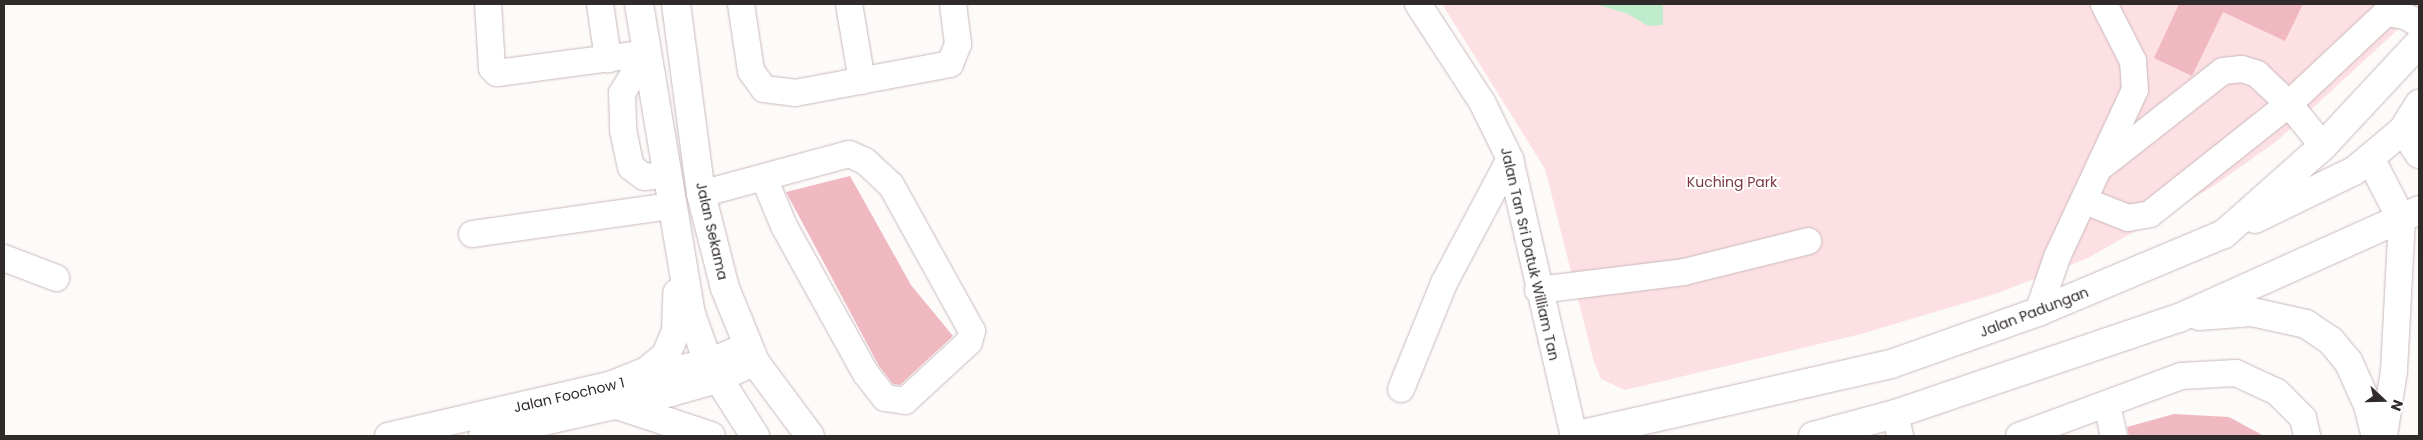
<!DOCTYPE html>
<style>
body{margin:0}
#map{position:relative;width:2423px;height:440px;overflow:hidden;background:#fdfafa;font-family:Poppins,sans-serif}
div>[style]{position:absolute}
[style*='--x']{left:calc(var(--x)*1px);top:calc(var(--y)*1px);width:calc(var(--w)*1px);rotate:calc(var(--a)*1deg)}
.green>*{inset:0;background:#fde0e4}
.water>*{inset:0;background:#bfedcc}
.building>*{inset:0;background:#f0b8c1}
.roads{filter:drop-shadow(0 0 1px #c9b9bb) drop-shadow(0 0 1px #c9b9bb)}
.minor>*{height:26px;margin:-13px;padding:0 13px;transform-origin:13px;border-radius:13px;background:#fff}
.major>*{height:28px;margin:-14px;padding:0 14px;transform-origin:14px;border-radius:14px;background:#fff}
span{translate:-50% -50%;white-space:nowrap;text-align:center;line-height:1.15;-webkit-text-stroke:4px #fff;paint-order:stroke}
.park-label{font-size:14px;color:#7b3746}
.street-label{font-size:14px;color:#302a2b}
.frame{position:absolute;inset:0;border:5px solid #302a2b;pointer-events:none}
.north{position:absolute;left:2358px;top:375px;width:50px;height:50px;-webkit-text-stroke:4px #fff;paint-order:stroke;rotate:111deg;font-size:14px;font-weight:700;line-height:20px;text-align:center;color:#302a2b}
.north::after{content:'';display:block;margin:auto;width:18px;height:22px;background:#302a2b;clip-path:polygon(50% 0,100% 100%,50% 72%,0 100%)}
</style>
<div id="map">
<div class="green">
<div style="clip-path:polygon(1442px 4px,2418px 4px,2393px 34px,2277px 141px,2212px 187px,2088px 258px,1998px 293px,1861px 334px,1625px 390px,1601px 379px,1594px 362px,1545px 169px)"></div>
</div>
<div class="water">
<div style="clip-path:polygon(1595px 4px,1663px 4px,1663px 25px,1648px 26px,1628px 14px)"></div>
</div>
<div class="building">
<div style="clip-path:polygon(2179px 4px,2303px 4px,2285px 41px,2223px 12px,2192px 76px,2154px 58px)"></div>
<div style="clip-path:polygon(850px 176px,911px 285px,953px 336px,900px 385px,893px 384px,879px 366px,786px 192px)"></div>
<div style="clip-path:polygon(2174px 414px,2229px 417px,2264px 436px,2129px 436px,2127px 427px)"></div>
</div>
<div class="roads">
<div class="minor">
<div style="--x:488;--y:4;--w:64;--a:86.4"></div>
<div style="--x:492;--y:68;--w:7;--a:45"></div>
<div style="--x:497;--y:73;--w:152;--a:-7.5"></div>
<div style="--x:600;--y:4;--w:56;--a:81.7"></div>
<div style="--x:741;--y:4;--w:68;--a:81.5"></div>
<div style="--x:751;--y:71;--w:22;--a:54"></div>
<div style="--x:764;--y:89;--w:31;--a:7"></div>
<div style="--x:795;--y:93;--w:158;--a:-10.6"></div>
<div style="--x:950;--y:64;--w:22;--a:-68"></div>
<div style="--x:958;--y:44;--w:40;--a:-97.1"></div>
<div style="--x:849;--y:4;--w:78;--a:80.4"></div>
<div style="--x:1418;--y:4;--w:117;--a:56.9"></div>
<div style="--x:1482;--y:102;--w:64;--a:63.8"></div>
<div style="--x:1510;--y:159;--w:284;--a:77"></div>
<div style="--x:652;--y:75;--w:19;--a:180"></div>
<div style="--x:633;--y:75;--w:21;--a:121"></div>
<div style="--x:622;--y:93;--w:37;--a:88"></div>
<div style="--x:623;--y:130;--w:38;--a:78"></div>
<div style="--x:631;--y:167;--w:16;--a:38"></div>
<div style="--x:644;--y:177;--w:21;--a:-5"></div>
<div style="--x:2103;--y:165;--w:152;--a:-38.1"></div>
<div style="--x:2223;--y:71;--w:19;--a:-6"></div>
<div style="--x:2242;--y:69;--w:16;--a:18"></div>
<div style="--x:2257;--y:74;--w:44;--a:43.2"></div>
<div style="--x:2289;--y:104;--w:133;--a:-43.2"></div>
<div style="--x:2386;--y:13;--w:19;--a:9"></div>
<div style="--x:2405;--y:16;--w:16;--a:30"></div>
<div style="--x:701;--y:194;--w:153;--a:-15.1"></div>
<div style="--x:849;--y:154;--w:17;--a:24"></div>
<div style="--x:865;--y:161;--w:35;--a:43"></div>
<div style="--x:891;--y:185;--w:167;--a:61"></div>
<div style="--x:972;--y:331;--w:11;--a:105"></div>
<div style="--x:969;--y:342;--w:87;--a:137.3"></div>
<div style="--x:905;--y:401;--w:20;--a:-171"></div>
<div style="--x:885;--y:398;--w:31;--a:-128"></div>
<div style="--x:866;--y:374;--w:169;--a:-119"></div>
<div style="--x:784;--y:226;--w:52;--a:-112.6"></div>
<div style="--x:2085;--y:201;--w:46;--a:21.6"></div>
<div style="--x:2128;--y:218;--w:22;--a:-10"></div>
<div style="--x:2150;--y:214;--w:177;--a:-38.4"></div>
<div style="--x:2289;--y:104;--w:54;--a:51"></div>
<div style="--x:472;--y:234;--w:201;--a:-8"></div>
<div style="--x:4;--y:258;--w:56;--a:21"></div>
<div style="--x:1538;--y:290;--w:147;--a:-7"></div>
<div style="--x:1684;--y:272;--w:128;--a:-14"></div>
<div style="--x:2038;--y:312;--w:58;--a:-70.9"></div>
<div style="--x:2057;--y:257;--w:184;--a:-65"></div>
<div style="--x:2135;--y:90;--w:29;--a:-94"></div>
<div style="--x:2133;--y:61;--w:64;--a:-117"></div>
<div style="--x:1401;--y:389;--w:114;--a:-67.9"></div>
<div style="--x:1444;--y:283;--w:140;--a:-62"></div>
<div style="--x:2107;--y:404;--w:33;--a:78"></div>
<div style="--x:1895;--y:414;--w:23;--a:77"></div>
<div style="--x:388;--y:436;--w:328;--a:-13"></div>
<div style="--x:708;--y:362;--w:42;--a:-22.3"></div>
<div style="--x:482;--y:436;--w:194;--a:-12.8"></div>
<div style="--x:671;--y:393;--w:48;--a:-15.8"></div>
<div style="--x:717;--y:380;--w:42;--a:-25.3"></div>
<div style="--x:2019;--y:436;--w:173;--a:-20.3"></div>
<div style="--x:2181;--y:376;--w:55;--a:-3.1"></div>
<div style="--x:2236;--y:373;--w:45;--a:24.9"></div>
<div style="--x:2277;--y:392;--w:37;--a:45"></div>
<div style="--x:2303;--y:418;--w:18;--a:77"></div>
<div style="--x:2384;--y:436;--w:66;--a:-81.3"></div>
<div style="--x:2394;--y:371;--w:151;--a:-87"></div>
</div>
<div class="major">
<div style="--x:639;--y:4;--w:314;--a:80.5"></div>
<div style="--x:691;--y:314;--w:51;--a:70.5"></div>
<div style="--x:708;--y:362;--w:88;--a:57.6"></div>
<div style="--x:676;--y:4;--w:192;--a:82.5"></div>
<div style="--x:701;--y:194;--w:97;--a:75.7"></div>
<div style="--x:725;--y:288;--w:80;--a:67.9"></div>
<div style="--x:755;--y:362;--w:92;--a:53.4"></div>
<div style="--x:2403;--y:130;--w:29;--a:56"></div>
<div style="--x:2370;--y:158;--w:70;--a:62.7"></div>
<div style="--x:2255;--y:219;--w:110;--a:-25.9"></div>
<div style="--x:2354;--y:171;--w:64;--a:-39.9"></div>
<div style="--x:2403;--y:130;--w:31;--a:-58"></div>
<div style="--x:2199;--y:316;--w:53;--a:-4.3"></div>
<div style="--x:2252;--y:312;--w:55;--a:12.5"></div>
<div style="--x:2306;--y:324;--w:30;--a:34"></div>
<div style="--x:2331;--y:341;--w:26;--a:50"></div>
<div style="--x:2348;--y:361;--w:48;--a:65.6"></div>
<div style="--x:2368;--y:405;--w:32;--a:76"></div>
<div style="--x:610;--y:386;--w:40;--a:-22"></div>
<div style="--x:647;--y:371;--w:25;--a:-40"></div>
<div style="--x:666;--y:355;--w:26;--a:-67"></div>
<div style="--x:676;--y:331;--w:38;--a:-88"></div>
<div style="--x:614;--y:404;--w:102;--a:18.3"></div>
<div style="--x:1574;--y:436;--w:325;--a:-12.8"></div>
<div style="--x:1891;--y:364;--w:156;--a:-19.5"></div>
<div style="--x:2038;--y:312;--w:202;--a:-22.8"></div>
<div style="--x:2224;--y:234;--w:132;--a:-41.6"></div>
<div style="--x:2323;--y:146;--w:141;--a:-47"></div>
<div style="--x:1813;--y:436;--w:85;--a:-15"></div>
<div style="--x:1895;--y:414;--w:300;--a:-18.7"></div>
<div style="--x:2179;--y:318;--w:263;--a:-24.2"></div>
</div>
</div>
<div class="park-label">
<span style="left:1732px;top:182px">Kuching Park</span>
</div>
<div class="street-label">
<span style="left:712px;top:231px;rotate:77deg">Jalan Sekama</span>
<span style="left:1530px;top:254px;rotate:77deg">Jalan Tan Sri Datuk William Tan</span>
<span style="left:2034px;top:312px;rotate:-21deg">Jalan Padungan</span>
<span style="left:569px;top:395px;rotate:-13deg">Jalan Foochow 1</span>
</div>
<div class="frame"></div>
<div class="north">N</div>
</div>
